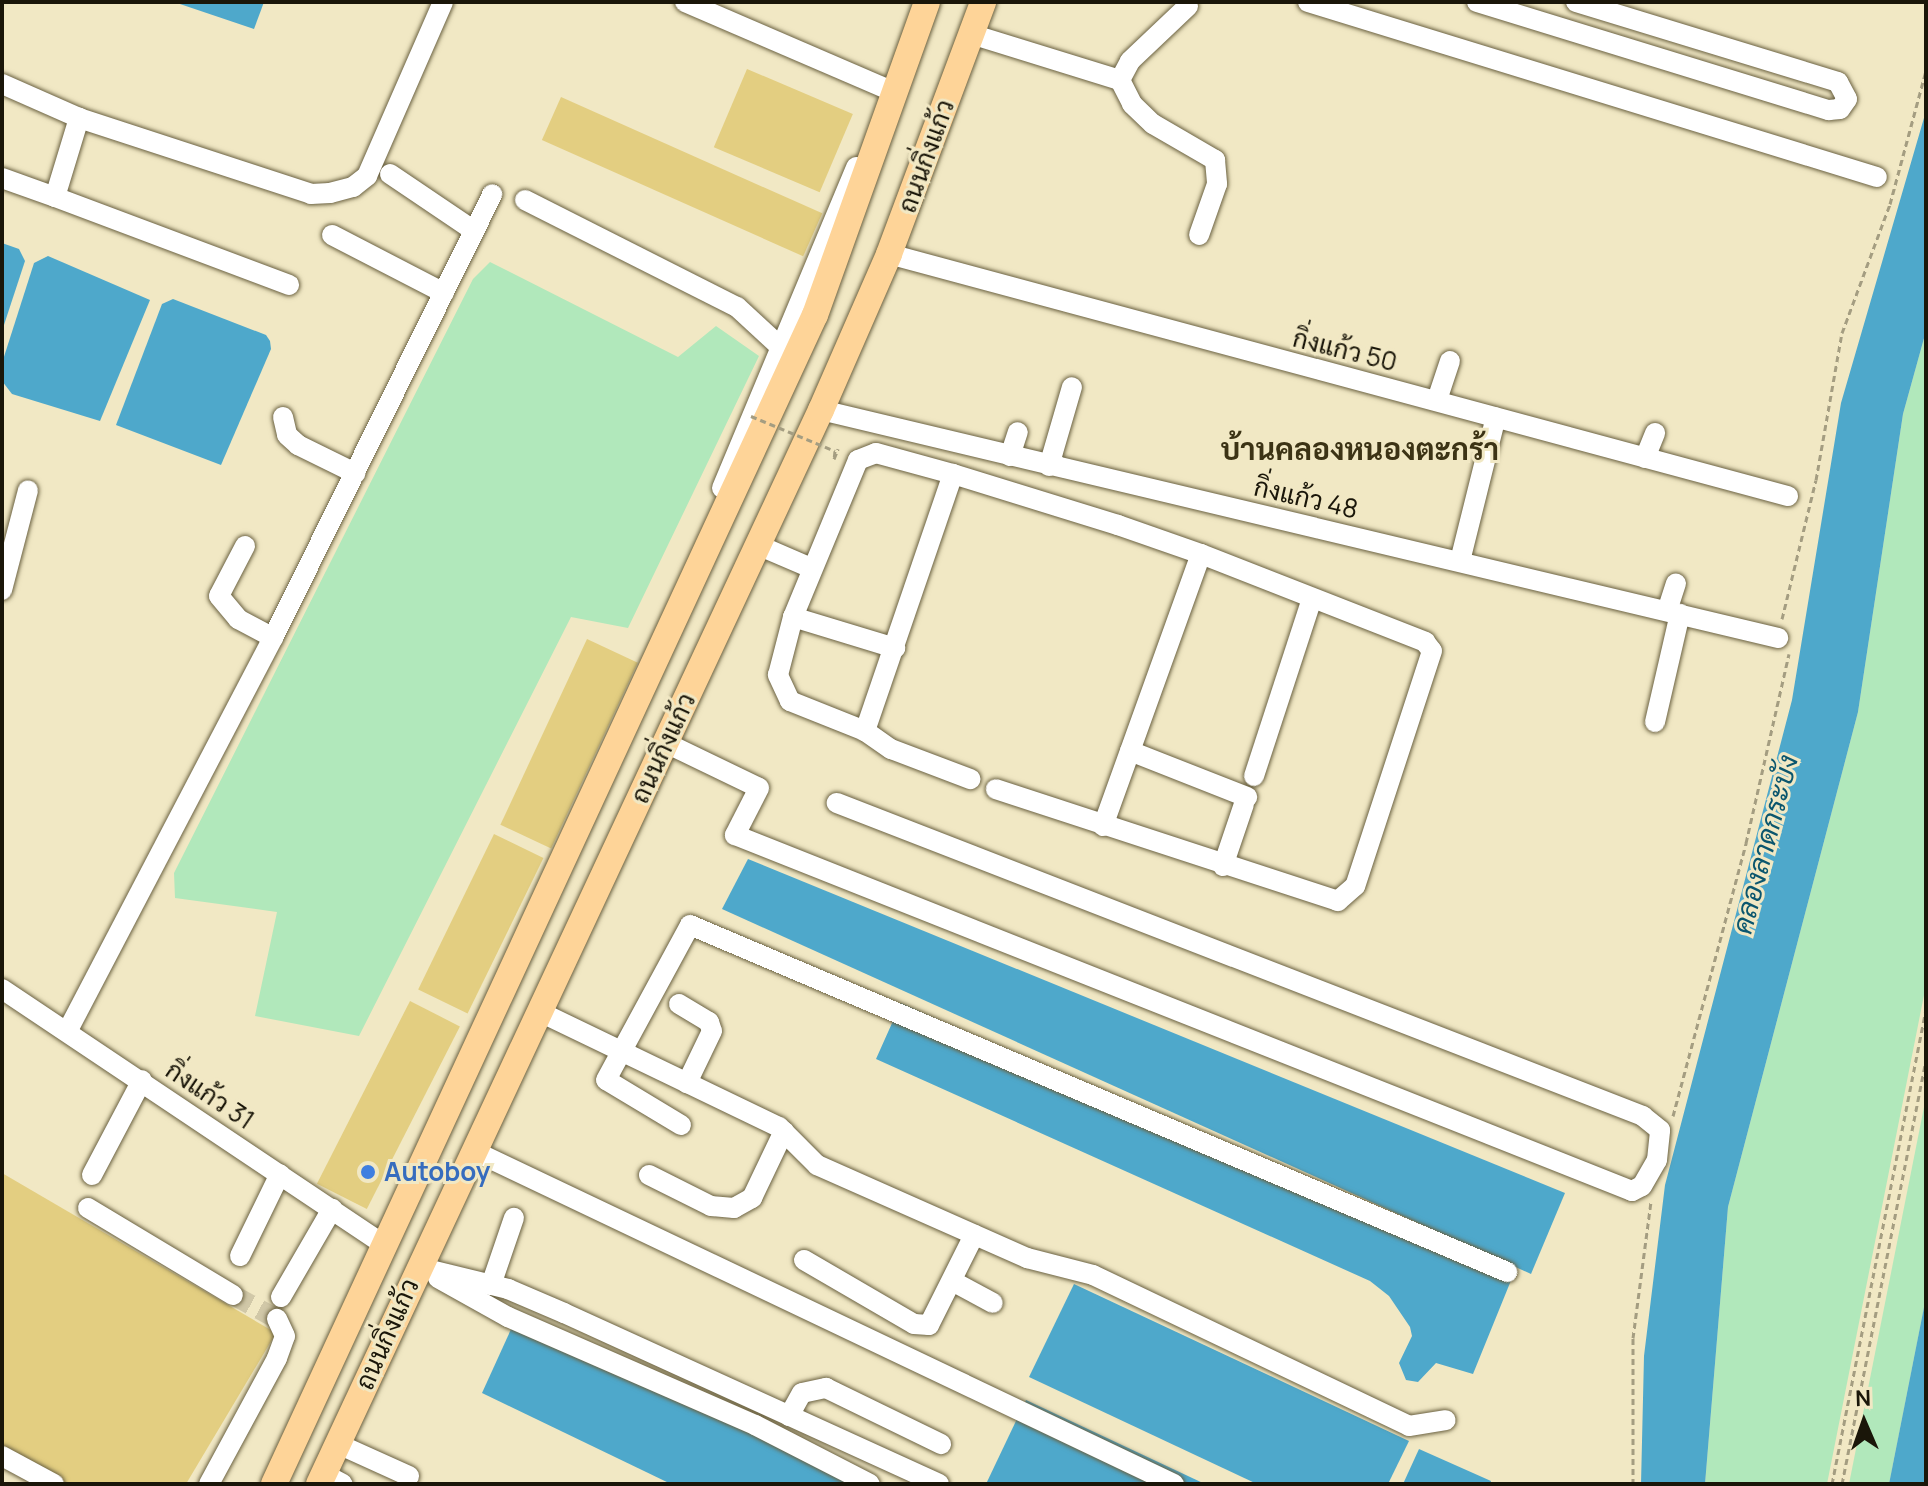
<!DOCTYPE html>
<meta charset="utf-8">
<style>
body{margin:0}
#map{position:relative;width:1928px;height:1486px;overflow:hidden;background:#f1e8c4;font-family:Manrope,Sarabun,sans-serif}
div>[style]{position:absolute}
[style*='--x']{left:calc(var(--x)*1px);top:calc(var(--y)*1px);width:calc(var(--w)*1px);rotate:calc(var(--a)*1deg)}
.green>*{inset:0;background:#b1e8bb}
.water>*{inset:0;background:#4ea8cb}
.building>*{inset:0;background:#e3ce81;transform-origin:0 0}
.minor-tunnel>*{height:20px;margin-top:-10px;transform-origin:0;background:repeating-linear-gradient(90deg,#d1c8a8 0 20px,transparent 0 30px)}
.path>*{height:3px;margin-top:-1.5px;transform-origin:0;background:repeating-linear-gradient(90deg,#a49d81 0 6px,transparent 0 10px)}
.roads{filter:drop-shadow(0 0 2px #6a6141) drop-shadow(0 0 2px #6a6141)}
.minor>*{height:20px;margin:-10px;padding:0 10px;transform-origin:10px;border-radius:10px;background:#fff}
.major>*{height:26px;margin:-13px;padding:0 13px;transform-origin:13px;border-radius:13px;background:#fed498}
.path-bridge>*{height:3px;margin-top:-1.5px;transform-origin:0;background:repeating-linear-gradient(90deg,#a49d81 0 6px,transparent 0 10px)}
.dots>*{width:22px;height:22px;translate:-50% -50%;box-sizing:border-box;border:4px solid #f1e8c4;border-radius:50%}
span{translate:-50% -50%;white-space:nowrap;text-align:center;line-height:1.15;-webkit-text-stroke:6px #f1e8c4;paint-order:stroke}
.street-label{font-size:26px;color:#1a1609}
.shop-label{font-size:26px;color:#366cbe;font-weight:700}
.left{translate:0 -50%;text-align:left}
.water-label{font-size:28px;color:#0b566e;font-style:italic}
.quarter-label{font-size:30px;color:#3c3315;font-weight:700}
.frame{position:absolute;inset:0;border:4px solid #1a1609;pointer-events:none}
.north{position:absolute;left:1824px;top:1382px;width:80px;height:80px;-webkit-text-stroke:6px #f1e8c4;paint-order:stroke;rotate:358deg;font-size:22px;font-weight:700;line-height:32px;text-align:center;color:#1a1609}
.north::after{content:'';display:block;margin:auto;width:28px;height:36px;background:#1a1609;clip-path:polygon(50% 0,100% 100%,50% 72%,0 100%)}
</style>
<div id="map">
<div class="green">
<div style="clip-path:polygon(490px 262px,678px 357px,716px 326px,759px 356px,628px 628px,571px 617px,359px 1036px,255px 1016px,277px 912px,175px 898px,174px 873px,473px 279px)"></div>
<div style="clip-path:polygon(1926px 331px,1926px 985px,1827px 1484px,1705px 1484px,1728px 1207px,1858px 712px,1903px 414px)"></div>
<div style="clip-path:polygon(1926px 1097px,1926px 1297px,1889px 1484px,1849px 1484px)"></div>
</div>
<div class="water">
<div style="clip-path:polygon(174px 2px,264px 2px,254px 29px)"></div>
<div style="clip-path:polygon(1926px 111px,1926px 331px,1903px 414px,1858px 712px,1728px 1207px,1705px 1484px,1641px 1484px,1644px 1356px,1665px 1185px,1792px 700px,1841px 403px)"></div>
<div style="clip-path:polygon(2px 243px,19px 249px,25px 261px,2px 331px)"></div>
<div style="clip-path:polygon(48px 256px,150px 300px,100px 421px,12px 394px,2px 381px,2px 363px,34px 263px)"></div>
<div style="clip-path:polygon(173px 299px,266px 335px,270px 341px,271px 349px,221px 465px,116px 425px,162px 304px)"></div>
<div style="clip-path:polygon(748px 859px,1565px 1193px,1531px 1274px,722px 909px)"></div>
<div style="clip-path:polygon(901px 1003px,1512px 1278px,1473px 1374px,1436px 1363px,1418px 1382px,1406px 1380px,1399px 1363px,1412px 1336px,1410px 1327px,1389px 1296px,1370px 1281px,876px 1059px)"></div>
<div style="clip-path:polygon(1074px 1284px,1409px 1441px,1388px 1484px,1257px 1484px,1029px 1377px)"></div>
<div style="clip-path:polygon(1926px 1297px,1926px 1484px,1889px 1484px)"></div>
<div style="clip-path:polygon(512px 1327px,561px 1338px,880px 1484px,671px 1484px,482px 1393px)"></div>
<div style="clip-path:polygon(1026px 1400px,1205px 1484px,986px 1484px)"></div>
<div style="clip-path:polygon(1419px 1449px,1491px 1481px,1490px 1484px,1403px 1484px)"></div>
</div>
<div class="building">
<div style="left:747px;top:69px;width:115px;height:85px;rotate:23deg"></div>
<div style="left:561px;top:97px;width:286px;height:47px;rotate:24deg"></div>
<div style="left:587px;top:639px;width:56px;height:205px;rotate:25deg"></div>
<div style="left:494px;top:834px;width:55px;height:173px;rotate:26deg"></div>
<div style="left:410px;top:1001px;width:56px;height:205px;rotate:27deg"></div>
<div style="clip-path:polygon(2px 1173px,276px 1333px,186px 1484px,62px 1484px,2px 1449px)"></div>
</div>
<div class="minor-tunnel">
<div style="--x:233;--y:1295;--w:50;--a:28.6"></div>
</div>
<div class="path">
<div style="--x:835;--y:451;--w:8;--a:97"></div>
<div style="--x:834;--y:459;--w:11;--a:-68"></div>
<div style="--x:1782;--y:619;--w:143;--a:-76.3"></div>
<div style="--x:1816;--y:480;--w:149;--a:-80"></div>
<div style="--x:1842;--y:333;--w:138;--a:-69.6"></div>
<div style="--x:1890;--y:204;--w:138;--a:-74.9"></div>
<div style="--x:1673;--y:1116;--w:283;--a:-75"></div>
<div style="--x:1746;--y:843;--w:194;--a:-77.2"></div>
<div style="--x:1633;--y:1484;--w:146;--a:-90"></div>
<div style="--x:1633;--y:1338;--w:138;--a:-82.5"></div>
<div style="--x:1832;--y:1484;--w:483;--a:-78.8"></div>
<div style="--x:1842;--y:1484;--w:431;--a:-78.8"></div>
</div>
<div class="roads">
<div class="minor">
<div style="--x:685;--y:2;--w:228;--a:23.3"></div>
<div style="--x:1308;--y:2;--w:595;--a:17.1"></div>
<div style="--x:1477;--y:2;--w:368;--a:17.1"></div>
<div style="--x:1829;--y:110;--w:11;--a:-5"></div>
<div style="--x:1840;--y:109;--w:12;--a:-55"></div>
<div style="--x:1847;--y:99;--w:19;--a:-118"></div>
<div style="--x:1838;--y:82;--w:274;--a:-163"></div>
<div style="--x:971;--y:34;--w:156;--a:17.2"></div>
<div style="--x:1120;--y:80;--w:27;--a:63"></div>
<div style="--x:1132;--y:104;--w:29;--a:44"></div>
<div style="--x:1153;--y:124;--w:72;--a:30.1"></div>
<div style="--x:1215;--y:160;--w:24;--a:85"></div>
<div style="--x:1217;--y:184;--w:54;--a:109.4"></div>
<div style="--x:1120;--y:80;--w:21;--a:-62"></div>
<div style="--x:1130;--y:61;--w:80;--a:-43.5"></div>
<div style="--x:2;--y:84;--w:84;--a:23.8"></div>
<div style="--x:79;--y:118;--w:244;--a:18.1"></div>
<div style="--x:311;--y:194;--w:19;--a:-3"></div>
<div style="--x:330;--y:193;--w:24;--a:-15"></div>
<div style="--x:353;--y:187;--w:18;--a:-38"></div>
<div style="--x:367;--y:176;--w:190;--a:-66.4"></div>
<div style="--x:390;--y:174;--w:100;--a:34"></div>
<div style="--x:2;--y:178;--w:56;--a:19.7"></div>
<div style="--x:55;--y:197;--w:83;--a:-73.1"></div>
<div style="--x:55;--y:197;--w:250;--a:20.6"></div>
<div style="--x:525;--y:200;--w:237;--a:26.8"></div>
<div style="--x:737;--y:307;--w:71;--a:42.7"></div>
<div style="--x:332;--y:235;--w:126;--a:27.4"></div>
<div style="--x:889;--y:254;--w:931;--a:15.07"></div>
<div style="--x:1437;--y:400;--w:41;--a:-71.6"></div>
<div style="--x:821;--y:410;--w:984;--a:13.4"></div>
<div style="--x:283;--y:417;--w:18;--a:77"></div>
<div style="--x:287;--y:435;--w:15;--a:42"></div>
<div style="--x:298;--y:445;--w:64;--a:26.2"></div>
<div style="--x:1010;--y:456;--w:25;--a:-72"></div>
<div style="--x:1645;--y:458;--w:27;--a:-68"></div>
<div style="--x:1049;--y:466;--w:82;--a:-73.8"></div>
<div style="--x:953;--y:474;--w:272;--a:108.9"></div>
<div style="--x:865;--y:731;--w:81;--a:-158.2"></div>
<div style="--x:790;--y:701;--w:29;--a:-115"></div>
<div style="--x:778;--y:675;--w:60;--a:-75.5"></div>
<div style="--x:793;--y:617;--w:170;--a:-67.5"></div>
<div style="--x:858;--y:460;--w:19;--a:-21"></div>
<div style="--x:876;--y:453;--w:80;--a:15.3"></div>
<div style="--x:953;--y:474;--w:173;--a:17.2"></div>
<div style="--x:1118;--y:525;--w:88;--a:19.3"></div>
<div style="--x:1201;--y:554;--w:241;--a:21.4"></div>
<div style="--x:1425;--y:642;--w:11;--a:52"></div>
<div style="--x:1432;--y:651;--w:247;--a:108.1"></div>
<div style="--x:1355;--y:886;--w:23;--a:139"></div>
<div style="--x:1338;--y:901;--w:360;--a:-161.9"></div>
<div style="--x:722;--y:488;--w:348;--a:-67.3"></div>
<div style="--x:245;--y:546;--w:56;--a:117.5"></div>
<div style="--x:219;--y:596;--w:30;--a:50"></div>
<div style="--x:238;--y:619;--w:40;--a:28"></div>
<div style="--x:760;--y:546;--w:56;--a:23.3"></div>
<div style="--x:1460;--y:561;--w:148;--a:-76"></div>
<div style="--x:2;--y:590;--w:103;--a:-75.4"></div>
<div style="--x:1667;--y:611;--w:29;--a:-72"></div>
<div style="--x:793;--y:617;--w:107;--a:16.9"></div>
<div style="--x:1655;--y:722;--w:111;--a:-77"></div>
<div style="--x:865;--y:731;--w:32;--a:35"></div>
<div style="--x:891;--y:749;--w:85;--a:20.8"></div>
<div style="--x:666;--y:743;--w:103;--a:25.8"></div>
<div style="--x:759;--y:788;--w:53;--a:117.1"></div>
<div style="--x:735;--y:835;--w:965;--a:21.65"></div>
<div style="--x:1632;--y:1191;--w:11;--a:-27"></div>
<div style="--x:1642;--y:1186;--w:30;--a:-60"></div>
<div style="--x:1657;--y:1160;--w:30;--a:-84"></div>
<div style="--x:1660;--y:1130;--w:22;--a:-141"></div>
<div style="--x:1643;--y:1116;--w:865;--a:-158.78"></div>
<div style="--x:1130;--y:751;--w:126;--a:21.5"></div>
<div style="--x:1254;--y:776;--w:186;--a:-71.9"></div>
<div style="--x:1103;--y:826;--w:289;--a:-70.2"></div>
<div style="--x:1223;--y:866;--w:65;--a:-71.3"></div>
<div style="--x:2;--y:989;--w:462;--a:33.8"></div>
<div style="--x:679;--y:1004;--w:35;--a:31"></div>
<div style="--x:709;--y:1022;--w:9;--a:72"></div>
<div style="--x:712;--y:1031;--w:58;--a:115.7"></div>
<div style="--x:540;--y:1012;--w:265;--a:25.7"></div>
<div style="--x:779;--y:1127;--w:54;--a:45"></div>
<div style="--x:817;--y:1165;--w:230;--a:23.9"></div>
<div style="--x:1027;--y:1258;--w:68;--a:14.4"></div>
<div style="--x:1093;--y:1275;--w:350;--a:25.5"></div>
<div style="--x:1409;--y:1426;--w:37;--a:-9"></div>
<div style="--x:68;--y:1030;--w:442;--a:-62.4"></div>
<div style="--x:273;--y:638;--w:495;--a:-63.7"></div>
<div style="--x:681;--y:1125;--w:87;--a:-149"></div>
<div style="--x:606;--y:1080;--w:176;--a:-61.5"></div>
<div style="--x:690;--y:925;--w:888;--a:23.01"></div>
<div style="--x:474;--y:1151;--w:775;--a:25.44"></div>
<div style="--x:92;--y:1175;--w:107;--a:-62.2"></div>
<div style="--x:649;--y:1175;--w:69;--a:26.6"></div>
<div style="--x:711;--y:1206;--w:23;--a:5"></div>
<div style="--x:734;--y:1208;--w:21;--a:-29"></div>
<div style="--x:752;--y:1198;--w:74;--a:-64.5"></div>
<div style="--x:88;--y:1208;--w:169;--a:31"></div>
<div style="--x:240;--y:1256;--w:91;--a:-64"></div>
<div style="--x:804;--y:1260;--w:127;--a:30.2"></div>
<div style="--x:914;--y:1324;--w:15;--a:4"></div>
<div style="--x:929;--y:1325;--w:101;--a:-63.4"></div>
<div style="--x:418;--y:1267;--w:93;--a:13.7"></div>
<div style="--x:508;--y:1289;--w:61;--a:23.2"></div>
<div style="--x:564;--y:1313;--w:412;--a:24.5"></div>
<div style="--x:438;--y:1278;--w:80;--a:29.1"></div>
<div style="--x:508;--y:1317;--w:270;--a:23.6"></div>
<div style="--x:755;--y:1425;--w:129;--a:27.2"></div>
<div style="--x:954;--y:1282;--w:44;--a:28.3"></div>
<div style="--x:491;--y:1285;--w:71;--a:-71.1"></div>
<div style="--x:281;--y:1297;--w:102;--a:-59.9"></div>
<div style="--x:789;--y:1416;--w:26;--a:-61"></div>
<div style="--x:802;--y:1393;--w:25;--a:-12"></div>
<div style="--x:826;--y:1388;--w:128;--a:26"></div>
<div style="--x:338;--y:1444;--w:78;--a:24.3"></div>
<div style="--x:2;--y:1456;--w:59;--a:28.3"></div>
<div style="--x:324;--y:1474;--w:21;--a:28"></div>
<div style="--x:209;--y:1484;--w:143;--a:-61.6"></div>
<div style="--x:277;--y:1358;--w:23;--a:-70"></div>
<div style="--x:285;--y:1336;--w:19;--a:-115"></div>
</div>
<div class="major">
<div style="--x:274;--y:1484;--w:1288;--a:-65.17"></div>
<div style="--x:815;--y:315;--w:332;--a:-70.3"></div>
<div style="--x:319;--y:1484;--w:1186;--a:-64.95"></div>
<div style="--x:821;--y:410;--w:170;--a:-66.4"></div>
<div style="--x:889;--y:254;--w:269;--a:-69.5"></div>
</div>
</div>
<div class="path-bridge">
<div style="--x:751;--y:416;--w:91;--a:22.6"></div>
</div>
<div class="dots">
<div style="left:368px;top:1172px;background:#3f7fe0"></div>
</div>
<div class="street-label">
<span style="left:926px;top:156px;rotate:-70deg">ถนนกิ่งแก้ว</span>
<span style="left:1345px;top:350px;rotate:14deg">กิ่งแก้ว 50</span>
<span style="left:1306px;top:498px;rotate:13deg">กิ่งแก้ว 48</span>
<span style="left:663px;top:748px;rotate:-65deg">ถนนกิ่งแก้ว</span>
<span style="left:210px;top:1095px;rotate:34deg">กิ่งแก้ว 31</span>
<span style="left:387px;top:1334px;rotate:-66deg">ถนนกิ่งแก้ว</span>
</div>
<div class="shop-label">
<span class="left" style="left:384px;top:1172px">Autoboy</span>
</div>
<div class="water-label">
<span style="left:1764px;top:844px;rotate:-75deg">คลองลาดกระบัง</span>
</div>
<div class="quarter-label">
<span style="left:1360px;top:449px">บ้านคลองหนองตะกร้า</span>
</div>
<div class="frame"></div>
<div class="north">N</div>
</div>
